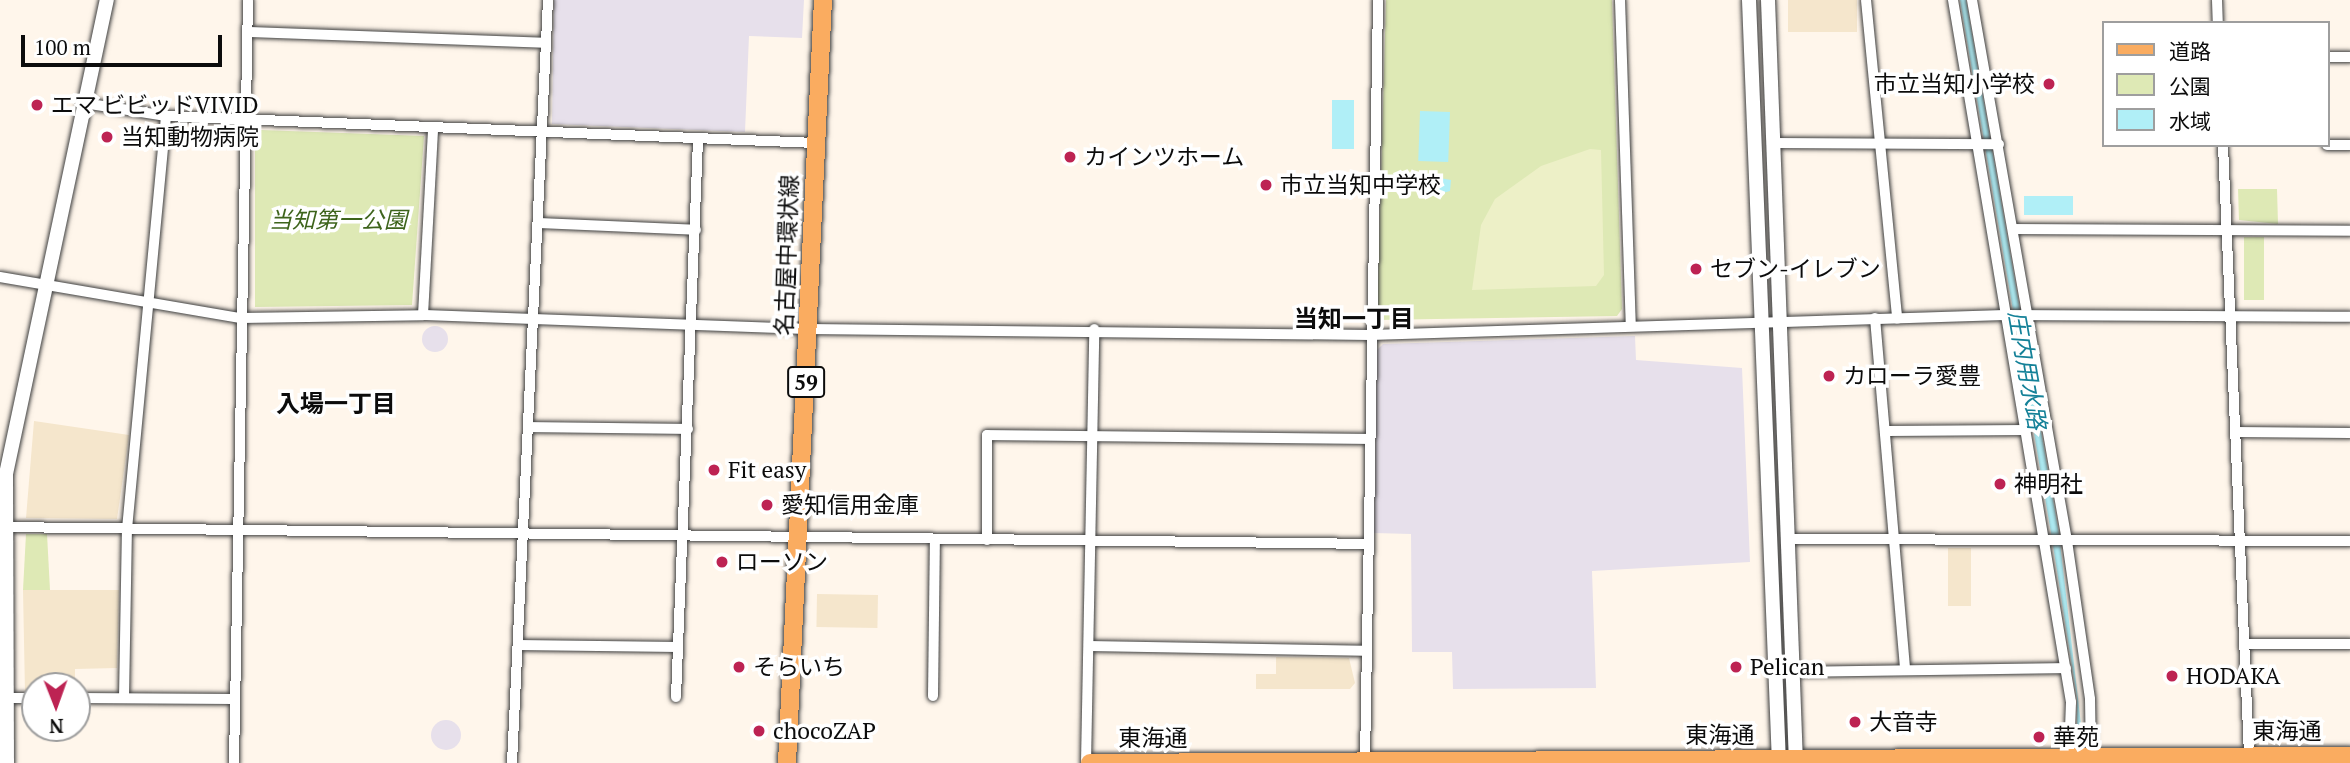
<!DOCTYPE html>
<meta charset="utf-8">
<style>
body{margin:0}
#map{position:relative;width:2350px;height:763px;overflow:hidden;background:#fff6eb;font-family:"PT Serif","Noto Sans JP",serif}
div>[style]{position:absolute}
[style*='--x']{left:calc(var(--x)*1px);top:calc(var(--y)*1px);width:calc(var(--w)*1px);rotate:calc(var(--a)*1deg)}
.industrial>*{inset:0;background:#e7e0eb}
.round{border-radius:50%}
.farmland>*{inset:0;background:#f5e6cc;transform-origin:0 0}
.green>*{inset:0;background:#dee9b5;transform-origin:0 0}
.pitch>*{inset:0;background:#edf0c7}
.water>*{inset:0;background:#b0eff7;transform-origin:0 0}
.roads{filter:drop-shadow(0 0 2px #3f3f3f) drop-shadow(0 0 2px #3f3f3f)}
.minor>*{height:10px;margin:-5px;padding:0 5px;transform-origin:5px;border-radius:5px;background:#fff}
.tertiary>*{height:14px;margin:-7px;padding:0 7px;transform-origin:7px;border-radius:7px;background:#fff}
.primary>*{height:18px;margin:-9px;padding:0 9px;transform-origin:9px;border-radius:9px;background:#faac60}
.dots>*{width:19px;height:19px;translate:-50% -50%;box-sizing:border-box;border:4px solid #fff;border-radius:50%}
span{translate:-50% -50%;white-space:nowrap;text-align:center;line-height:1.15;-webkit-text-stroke:7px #fff;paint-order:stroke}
.shield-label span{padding:2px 5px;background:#fff;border:2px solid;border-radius:5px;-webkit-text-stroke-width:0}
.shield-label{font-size:21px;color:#0c0c0c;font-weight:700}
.poi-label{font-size:23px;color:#0c0c0c}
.right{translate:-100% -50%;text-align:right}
.left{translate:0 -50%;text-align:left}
.park-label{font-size:23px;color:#3e641c;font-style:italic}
.street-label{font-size:23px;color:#0c0c0c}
.neighbourhood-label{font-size:24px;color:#0c0c0c;font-weight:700}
.water-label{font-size:24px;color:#148198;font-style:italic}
.legend{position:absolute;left:2102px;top:21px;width:228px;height:126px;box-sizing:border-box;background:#fff;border:2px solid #9e9e9e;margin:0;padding:9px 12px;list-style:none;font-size:21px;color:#0c0c0c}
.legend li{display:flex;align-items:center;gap:14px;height:35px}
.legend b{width:35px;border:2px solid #9e9e9e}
.north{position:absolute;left:21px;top:672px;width:70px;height:70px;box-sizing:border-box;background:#fff;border:2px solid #9e9e9e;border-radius:50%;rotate:179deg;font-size:19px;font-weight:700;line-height:28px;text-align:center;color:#0c0c0c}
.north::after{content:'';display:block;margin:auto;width:24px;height:32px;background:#bd2353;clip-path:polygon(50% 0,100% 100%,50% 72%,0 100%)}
.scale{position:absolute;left:21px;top:35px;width:201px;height:32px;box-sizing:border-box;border:4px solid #0c0c0c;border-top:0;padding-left:9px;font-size:21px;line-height:24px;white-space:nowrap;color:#0c0c0c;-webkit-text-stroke:5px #fff;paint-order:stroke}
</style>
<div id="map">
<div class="industrial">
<div style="clip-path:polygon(554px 0,804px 0,802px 38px,749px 36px,745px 132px,552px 124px)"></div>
<div class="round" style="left:422px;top:326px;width:26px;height:26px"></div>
<div style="clip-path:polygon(1635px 336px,1636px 360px,1742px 368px,1750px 562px,1592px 571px,1596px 688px,1453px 689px,1452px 652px,1412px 652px,1411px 534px,1374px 533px,1377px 350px,1383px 344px)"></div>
<div class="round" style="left:431px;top:720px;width:30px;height:30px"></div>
</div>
<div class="farmland">
<div style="left:1788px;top:0;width:69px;height:32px"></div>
<div style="clip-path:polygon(34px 421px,129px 435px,117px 519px,26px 518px)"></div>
<div style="left:1948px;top:548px;width:23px;height:58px"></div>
<div style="clip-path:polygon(23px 590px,119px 590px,117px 668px,75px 669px,75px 686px,35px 686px,35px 694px,25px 693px)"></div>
<div style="left:817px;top:594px;width:61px;height:33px;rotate:1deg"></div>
<div style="clip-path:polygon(1276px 657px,1349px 658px,1355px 683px,1350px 689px,1256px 689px,1256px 674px,1276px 674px)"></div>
</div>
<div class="green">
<div style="clip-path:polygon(1386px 0,1612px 0,1622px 309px,1617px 316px,1377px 320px)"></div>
<div style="clip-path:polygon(261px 130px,424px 136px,412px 305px,255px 307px,255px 134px)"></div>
<div style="clip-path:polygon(2277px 189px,2278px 224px,2239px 220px,2238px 189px)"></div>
<div style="left:2244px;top:237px;width:20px;height:63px"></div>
<div style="clip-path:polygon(26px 534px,47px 534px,50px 590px,23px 590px)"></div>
</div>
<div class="pitch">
<div style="clip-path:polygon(1590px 149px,1601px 150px,1604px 275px,1596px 286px,1472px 290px,1481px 225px,1495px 199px,1541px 166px)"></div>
</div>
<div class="water">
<div style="clip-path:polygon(1960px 0,1966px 0,2059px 534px,2083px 742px,2077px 742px,2077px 698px,2051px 533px)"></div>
<div style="left:1332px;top:100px;width:22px;height:49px"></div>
<div style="left:1420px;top:111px;width:30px;height:50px;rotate:2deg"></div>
<div style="clip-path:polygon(1428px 176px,1451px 180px,1450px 191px,1425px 198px,1417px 184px)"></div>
<div style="left:2024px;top:196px;width:49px;height:19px"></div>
</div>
<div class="roads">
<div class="minor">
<div style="--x:1620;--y:0;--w:326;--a:88.1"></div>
<div style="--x:1866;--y:0;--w:320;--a:84.4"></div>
<div style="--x:1953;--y:0;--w:712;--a:80.46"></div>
<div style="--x:2071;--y:702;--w:54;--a:92.1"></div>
<div style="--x:1972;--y:0;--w:549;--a:80.04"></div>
<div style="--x:2067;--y:541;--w:160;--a:81.7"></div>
<div style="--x:2090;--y:699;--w:57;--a:89"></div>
<div style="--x:2217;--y:0;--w:23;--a:88"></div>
<div style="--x:248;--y:32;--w:298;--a:2.1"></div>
<div style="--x:2327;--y:57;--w:23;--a:0"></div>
<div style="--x:84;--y:103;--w:83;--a:9"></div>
<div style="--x:166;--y:116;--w:651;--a:2.38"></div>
<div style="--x:1774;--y:143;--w:225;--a:0.3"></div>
<div style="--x:2223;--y:145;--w:612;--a:87.56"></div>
<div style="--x:2327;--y:145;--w:23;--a:0"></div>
<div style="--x:538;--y:223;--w:158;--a:2.5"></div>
<div style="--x:2015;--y:229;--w:335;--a:0.3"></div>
<div style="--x:0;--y:277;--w:244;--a:9.7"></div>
<div style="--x:241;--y:318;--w:182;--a:-0.9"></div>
<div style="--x:423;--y:315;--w:385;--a:2.1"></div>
<div style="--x:808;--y:329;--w:562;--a:0.61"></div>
<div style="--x:1370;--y:335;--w:635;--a:-1.8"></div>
<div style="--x:2005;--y:315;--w:345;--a:0.3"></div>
<div style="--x:423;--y:315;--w:187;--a:-86.9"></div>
<div style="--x:1875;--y:318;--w:353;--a:85.1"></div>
<div style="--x:529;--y:427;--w:159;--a:0.7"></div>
<div style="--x:1887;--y:431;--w:139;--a:-0.4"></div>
<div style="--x:2235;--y:432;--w:115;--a:0.5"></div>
<div style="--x:4;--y:527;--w:1363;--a:0.71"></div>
<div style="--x:1789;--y:539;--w:561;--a:0.2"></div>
<div style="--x:987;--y:540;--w:105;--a:-90"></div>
<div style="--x:987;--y:435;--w:382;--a:0.6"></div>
<div style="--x:2245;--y:644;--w:105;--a:0"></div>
<div style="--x:518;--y:645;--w:160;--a:0.7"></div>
<div style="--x:1089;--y:646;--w:275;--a:1"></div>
<div style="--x:1793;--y:672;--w:273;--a:-0.8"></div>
<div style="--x:933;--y:696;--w:157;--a:-89.3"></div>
<div style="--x:676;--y:697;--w:558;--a:-87.74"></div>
<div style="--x:7;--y:698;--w:28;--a:0"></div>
<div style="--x:77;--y:698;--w:157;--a:0.4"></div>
<div style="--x:124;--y:698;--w:169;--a:-89"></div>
<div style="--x:127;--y:529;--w:415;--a:-84.6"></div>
<div style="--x:1365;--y:761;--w:761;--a:-89.02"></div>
<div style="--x:234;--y:763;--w:763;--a:-88.95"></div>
<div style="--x:512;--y:763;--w:764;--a:-87.3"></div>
<div style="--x:1086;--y:763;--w:434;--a:-88.9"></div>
</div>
<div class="tertiary">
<div style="--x:1749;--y:0;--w:764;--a:87.75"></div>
<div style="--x:1768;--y:0;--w:764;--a:87.9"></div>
<div style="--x:7;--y:763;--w:289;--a:-90.2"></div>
<div style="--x:6;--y:474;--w:485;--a:-78"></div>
</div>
<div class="primary">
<div style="--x:787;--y:763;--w:764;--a:-87.3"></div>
<div style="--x:1090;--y:763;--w:1260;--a:-0.32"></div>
</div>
</div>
<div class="dots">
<div style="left:2049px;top:84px;background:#bd2353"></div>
<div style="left:37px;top:105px;background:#bd2353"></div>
<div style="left:107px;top:137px;background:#bd2353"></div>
<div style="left:1070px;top:157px;background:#bd2353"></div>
<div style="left:1266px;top:185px;background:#bd2353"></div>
<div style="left:1696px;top:269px;background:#bd2353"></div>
<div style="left:1829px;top:376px;background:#bd2353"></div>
<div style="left:714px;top:470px;background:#bd2353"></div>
<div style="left:2000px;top:484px;background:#bd2353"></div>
<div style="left:767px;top:505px;background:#bd2353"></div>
<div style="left:722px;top:562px;background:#bd2353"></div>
<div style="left:739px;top:667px;background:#bd2353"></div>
<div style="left:1736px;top:667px;background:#bd2353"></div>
<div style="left:2172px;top:676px;background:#bd2353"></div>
<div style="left:1855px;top:722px;background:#bd2353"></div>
<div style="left:759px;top:731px;background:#bd2353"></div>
<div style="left:2039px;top:737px;background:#bd2353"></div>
</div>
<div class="shield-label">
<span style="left:806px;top:382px">59</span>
</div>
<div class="poi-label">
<span class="right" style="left:2035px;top:84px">市立当知小学校</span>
<span class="left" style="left:51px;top:105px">エマ ビビッドVIVID</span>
<span class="left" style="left:121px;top:137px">当知動物病院</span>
<span class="left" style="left:1084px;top:157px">カインツホーム</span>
<span class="left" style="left:1280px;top:185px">市立当知中学校</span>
<span class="left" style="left:1710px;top:269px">セブン-イレブン</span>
<span class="left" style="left:1843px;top:376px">カローラ愛豊</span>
<span class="left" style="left:728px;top:470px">Fit easy</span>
<span class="left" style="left:2014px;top:484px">神明社</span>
<span class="left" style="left:781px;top:505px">愛知信用金庫</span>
<span class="left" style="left:736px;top:562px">ローソン</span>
<span class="left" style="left:753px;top:667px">そらいち</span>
<span class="left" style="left:1750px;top:667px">Pelican</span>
<span class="left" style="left:2186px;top:676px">HODAKA</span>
<span class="left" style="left:1869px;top:722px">大音寺</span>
<span class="left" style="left:773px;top:731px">chocoZAP</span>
<span class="left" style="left:2053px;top:737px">華苑</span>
</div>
<div class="park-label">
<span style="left:338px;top:220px">当知第一公園</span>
</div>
<div class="street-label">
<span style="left:787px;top:255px;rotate:-88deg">名古屋中環状線</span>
<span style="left:2287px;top:731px">東海通</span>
<span style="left:1720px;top:735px">東海通</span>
<span style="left:1153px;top:738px">東海通</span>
</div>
<div class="neighbourhood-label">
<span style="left:1354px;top:319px">当知一丁目</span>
<span style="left:336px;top:404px">入場一丁目</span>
</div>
<div class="water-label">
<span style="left:2027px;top:370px;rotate:80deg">庄内用水路</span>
</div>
<ul class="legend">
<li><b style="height:9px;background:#faac60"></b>道路</li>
<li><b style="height:19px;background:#dee9b5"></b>公園</li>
<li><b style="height:19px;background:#b0eff7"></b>水域</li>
</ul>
<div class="north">N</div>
<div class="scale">100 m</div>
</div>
